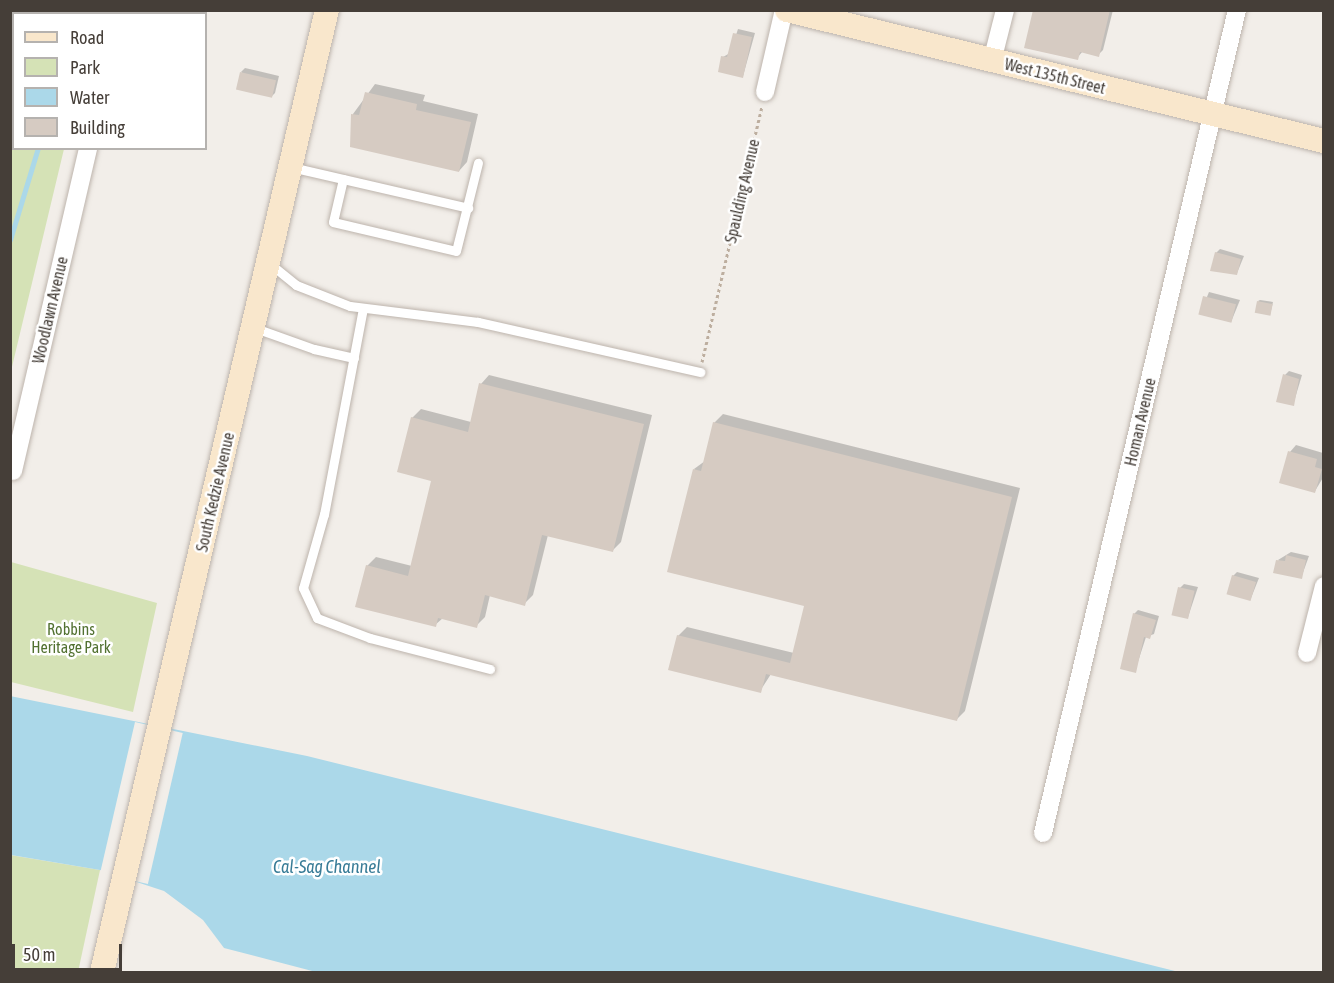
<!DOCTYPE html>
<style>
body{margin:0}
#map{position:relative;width:1334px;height:983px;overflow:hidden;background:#f2eee9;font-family:"Asap Condensed",sans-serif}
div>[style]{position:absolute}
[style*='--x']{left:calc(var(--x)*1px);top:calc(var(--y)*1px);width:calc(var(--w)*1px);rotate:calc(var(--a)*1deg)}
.green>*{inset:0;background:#d5e2b6}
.water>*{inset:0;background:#abd8e9}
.pier>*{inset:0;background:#f2eee9;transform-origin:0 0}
.shadow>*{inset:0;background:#0003}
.stream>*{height:4.5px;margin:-2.25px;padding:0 2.25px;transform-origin:2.25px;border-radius:2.25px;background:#abd8e9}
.building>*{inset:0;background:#d6cbc2;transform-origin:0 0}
.path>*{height:3px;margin-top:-1.5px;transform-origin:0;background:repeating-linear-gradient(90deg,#bdae9f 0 3px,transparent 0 6px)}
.roads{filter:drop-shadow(0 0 2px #bdb4ac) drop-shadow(0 0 2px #bdb4ac)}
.lane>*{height:9px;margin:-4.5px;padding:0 4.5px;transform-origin:4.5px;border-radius:4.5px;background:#fff}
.street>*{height:18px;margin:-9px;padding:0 9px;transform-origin:9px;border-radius:9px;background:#fff}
.secondary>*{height:24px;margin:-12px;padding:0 12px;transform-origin:12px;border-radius:12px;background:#f9e7cc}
span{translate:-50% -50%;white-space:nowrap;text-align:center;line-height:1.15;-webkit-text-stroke:5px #fff;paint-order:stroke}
.street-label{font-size:16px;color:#453e38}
.park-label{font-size:16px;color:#527131}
.water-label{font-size:18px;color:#387c97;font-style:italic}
.frame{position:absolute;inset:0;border:12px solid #453e38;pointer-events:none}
.legend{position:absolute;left:12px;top:12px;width:195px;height:138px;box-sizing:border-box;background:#fff;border:2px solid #b5b2af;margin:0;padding:8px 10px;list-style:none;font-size:18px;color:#453e38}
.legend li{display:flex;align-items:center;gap:12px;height:30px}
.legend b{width:30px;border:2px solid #b5b2af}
.scale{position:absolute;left:12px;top:944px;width:110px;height:27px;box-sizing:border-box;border:3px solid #453e38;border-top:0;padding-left:8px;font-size:18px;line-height:21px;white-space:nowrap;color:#453e38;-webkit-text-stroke:4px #fff;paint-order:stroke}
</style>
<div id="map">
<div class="green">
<div style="clip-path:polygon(11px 10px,98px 11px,14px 14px,14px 148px,64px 149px,11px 371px)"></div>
<div style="clip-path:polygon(11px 562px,157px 603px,133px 712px,11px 682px)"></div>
<div style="clip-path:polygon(10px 855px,100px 870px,78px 972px,11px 972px)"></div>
</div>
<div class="water">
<div style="clip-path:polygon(10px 696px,307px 756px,1179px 972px,316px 972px,224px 948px,203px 920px,164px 891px,100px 870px,11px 855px)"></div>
</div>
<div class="pier">
<div style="left:135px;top:722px;width:49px;height:155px;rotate:13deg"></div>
</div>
<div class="shadow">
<div style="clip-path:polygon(1035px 10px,1113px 10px,1103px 50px,1098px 55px,1083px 51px,1077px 58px)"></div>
<div style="clip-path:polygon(738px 29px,755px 33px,743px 76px,723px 57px,730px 53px)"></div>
<div style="clip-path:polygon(245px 68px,279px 76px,275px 93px,271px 97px,241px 72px)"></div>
<div style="clip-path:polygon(375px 84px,425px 95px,423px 101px,478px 114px,467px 162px,459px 171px,351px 146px,353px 114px)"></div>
<div style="clip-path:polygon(1220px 249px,1244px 256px,1237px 273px,1216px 253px)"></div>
<div style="clip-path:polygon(1209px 292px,1240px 300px,1231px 322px,1200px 314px)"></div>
<div style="clip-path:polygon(1260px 300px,1273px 302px,1270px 315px,1258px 301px)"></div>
<div style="clip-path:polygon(1289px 371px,1302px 375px,1293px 405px,1285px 375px)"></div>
<div style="clip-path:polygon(489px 375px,652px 415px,621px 542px,612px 551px,548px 535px,533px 595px,524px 604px,490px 595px,485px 617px,476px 626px,443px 618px,435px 625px,367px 566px,376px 557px,412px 566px,433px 480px,412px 418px,421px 409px,471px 422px,481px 384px)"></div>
<div style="clip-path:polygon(723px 414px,1020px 488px,965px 711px,956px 720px,771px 674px,760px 691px,678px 636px,687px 627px,794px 653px,806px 605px,694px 469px,705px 461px,714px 423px)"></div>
<div style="clip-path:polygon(1296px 445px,1323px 453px,1324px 476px,1315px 491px,1290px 452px)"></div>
<div style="clip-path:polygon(1291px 552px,1309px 556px,1301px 578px,1278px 560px)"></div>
<div style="clip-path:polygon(1237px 572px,1259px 578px,1251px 598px,1233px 576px)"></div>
<div style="clip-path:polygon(1184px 584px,1198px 587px,1188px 617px,1180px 588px)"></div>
<div style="clip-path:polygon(1138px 610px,1159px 616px,1154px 634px,1146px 637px,1135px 671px,1134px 614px)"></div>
</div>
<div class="stream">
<div style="--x:64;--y:14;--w:4;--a:-76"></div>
<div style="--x:10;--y:240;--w:96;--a:-73.1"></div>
</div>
<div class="building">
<div style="clip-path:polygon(1033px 10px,1110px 10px,1099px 57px,1080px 52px,1078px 60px,1024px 48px)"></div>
<div style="clip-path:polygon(733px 33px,752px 37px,743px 78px,718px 72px,721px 56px,727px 57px)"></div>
<div style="left:240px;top:72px;width:37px;height:18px;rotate:13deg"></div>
<div style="clip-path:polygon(365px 92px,417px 104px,416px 110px,471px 122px,459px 172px,350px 147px,351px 114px,359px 115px)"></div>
<div style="clip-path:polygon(1215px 252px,1241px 259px,1237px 275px,1210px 271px)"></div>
<div style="left:1203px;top:296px;width:34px;height:19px;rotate:14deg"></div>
<div style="left:1257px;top:301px;width:16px;height:12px;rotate:11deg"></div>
<div style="clip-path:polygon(1283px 374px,1299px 379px,1294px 406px,1276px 402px)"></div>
<div style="clip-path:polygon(479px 383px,644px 424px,613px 552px,542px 535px,525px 606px,485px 595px,477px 628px,438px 618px,436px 627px,355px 607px,366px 565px,408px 576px,431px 481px,397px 472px,411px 417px,468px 432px)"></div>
<div style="clip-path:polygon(713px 422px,1012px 497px,957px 721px,766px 674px,761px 693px,668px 670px,677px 635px,790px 663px,804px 606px,667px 572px,693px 469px,701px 471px)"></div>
<div style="clip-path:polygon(1288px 451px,1317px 459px,1315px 467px,1322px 469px,1315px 493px,1279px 483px)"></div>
<div style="clip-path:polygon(1286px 555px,1306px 560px,1302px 579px,1273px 573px,1276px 560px,1285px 561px)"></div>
<div style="left:1232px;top:575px;width:25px;height:20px;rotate:16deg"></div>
<div style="left:1178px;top:587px;width:17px;height:29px;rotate:13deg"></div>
<div style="clip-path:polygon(1133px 613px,1156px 620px,1150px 639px,1144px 637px,1136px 673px,1120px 669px)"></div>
</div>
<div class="path">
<div style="--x:702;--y:362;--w:263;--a:-76.8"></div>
</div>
<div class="roads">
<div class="lane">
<div style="--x:291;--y:167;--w:182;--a:13"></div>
<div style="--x:343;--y:179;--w:44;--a:103.1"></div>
<div style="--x:333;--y:222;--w:126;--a:13.3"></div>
<div style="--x:456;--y:251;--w:91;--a:-76"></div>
<div style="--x:269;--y:263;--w:35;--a:39"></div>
<div style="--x:296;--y:285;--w:58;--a:21.3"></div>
<div style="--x:350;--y:306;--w:129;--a:7.1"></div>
<div style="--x:478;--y:322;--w:228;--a:12.7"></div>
<div style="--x:363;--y:308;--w:210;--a:100.7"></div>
<div style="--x:324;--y:514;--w:77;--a:105.8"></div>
<div style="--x:303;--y:588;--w:33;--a:65"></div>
<div style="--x:317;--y:618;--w:57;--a:20.7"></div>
<div style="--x:370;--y:638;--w:124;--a:14.5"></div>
<div style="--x:255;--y:328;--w:63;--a:19.6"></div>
<div style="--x:314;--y:349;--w:41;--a:12.7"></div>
</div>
<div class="street">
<div style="--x:119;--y:14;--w:4;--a:-76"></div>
<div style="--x:992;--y:61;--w:53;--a:-75.7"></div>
<div style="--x:765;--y:92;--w:84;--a:-77"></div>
<div style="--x:13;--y:471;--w:332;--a:-76.9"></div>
<div style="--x:1307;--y:653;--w:69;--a:-75.8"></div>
<div style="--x:1043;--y:833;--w:846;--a:-76.74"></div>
</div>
<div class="secondary">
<div style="--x:787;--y:10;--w:553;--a:13.71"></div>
<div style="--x:102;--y:972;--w:988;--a:-76.84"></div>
</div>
</div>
<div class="street-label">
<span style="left:1055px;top:76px;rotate:14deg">West 135th Street</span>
<span style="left:742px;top:191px;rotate:-77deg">Spaulding Avenue</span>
<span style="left:50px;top:310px;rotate:-77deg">Woodlawn Avenue</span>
<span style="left:1140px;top:422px;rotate:-77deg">Homan Avenue</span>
<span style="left:215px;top:492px;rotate:-77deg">South Kedzie Avenue</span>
</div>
<div class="park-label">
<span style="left:71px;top:638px">Robbins<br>Heritage Park</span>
</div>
<div class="water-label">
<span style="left:327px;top:867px">Cal-Sag Channel</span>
</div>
<div class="frame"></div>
<ul class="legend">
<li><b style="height:8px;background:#f9e7cc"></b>Road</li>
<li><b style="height:16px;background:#d5e2b6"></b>Park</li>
<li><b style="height:16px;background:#abd8e9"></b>Water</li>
<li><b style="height:16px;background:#d6cbc2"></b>Building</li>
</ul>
<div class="scale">50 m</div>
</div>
